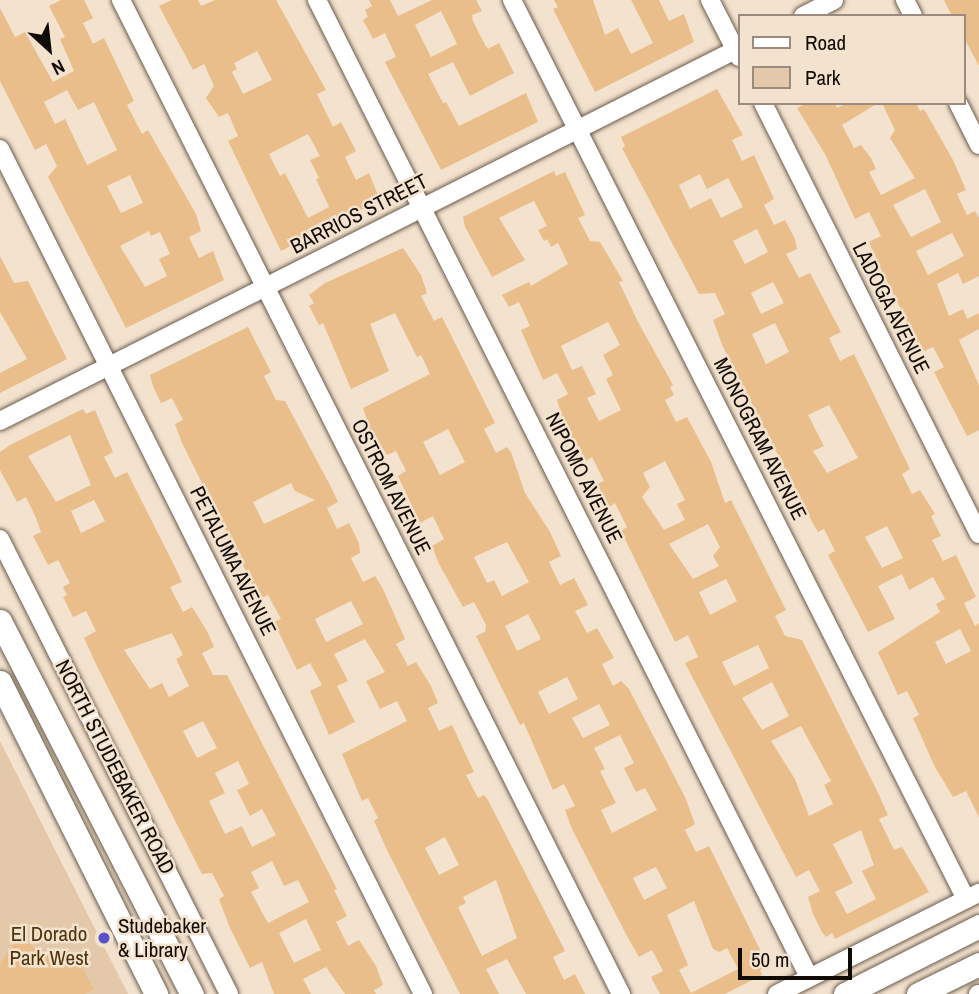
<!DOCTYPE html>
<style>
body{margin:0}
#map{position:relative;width:979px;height:994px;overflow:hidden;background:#f3e2ce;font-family:"Archivo Narrow",sans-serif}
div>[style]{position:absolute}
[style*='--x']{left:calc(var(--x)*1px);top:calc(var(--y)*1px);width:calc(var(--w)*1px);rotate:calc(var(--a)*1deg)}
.green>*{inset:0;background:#e3c9aa}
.building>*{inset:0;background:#eabe8b}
.roads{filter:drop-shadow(0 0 2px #6b5c4b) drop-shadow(0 0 2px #6b5c4b)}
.minor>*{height:18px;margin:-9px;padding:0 9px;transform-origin:9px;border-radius:9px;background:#fff}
.major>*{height:23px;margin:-11.5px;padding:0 11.5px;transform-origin:11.5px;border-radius:11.5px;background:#fff}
.dots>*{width:19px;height:19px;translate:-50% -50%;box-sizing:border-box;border:4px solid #f3e2ce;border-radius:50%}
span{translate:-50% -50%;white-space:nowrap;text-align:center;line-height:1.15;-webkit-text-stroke:5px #f3e2ce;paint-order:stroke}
.street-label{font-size:21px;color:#110b05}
.poi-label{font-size:21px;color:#110b05}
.left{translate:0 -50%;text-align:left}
.park-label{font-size:21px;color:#503309}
.legend{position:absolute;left:738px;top:14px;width:228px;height:91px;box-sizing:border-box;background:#f3e2ce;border:2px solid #998c7e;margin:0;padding:9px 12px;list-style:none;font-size:21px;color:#110b05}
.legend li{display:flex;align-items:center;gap:14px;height:35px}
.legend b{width:35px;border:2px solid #998c7e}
.north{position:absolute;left:14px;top:14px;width:70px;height:70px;-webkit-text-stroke:5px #f3e2ce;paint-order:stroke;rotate:153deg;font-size:19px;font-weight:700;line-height:28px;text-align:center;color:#110b05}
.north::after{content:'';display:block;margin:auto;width:24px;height:32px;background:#110b05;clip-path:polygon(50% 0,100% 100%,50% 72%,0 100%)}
.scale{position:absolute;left:738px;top:948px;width:114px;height:32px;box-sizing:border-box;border:4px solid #110b05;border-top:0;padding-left:9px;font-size:21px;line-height:24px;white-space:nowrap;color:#110b05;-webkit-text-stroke:5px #f3e2ce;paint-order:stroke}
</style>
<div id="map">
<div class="green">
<div style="clip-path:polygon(0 741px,128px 994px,0 994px)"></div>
</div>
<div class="building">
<div style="clip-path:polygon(evenodd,61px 0,84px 0,93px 18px,83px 23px,93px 44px,104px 38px,134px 101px,127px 105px,142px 134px,148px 130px,196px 214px,201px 231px,189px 237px,199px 258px,213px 251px,224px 280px,126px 328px,48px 177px,57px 166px,46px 144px,35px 150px,0 81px,0 8px,15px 37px,25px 32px,53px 82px,74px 71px,60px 39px,65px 37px,49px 6px,61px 0,67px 90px,78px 110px,94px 102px,117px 150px,87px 165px,65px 119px,55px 124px,44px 102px,67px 90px,61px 0,130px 175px,143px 203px,121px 213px,107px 186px,130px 175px,61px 0,149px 231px,151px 236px,160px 232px,170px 254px,159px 259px,167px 276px,145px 287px,120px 246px,149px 231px)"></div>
<div style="clip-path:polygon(evenodd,172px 0,198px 0,201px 6px,215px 0,276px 0,326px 90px,317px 94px,333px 127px,341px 122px,356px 151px,345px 157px,356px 180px,369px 173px,380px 200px,281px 251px,228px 141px,238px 136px,228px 113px,219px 117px,206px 98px,214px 86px,204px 64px,193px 70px,159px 6px,172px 0,257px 51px,272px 80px,243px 94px,232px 72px,237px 69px,234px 63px,257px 51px,172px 0,308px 134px,320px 156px,310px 160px,319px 178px,316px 179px,329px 207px,308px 218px,285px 173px,280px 176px,269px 154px,308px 134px)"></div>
<div style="clip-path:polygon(evenodd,369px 0,390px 0,398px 16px,432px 0,476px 0,482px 11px,472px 15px,473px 21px,485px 45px,488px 49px,499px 43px,514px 73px,470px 96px,453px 62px,428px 74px,443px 103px,446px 102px,459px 126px,526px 93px,538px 122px,441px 170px,385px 62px,396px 57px,385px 33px,373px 39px,363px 20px,368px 17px,365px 10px,372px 6px,369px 0,441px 11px,457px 44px,431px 57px,415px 25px,441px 11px)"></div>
<div style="clip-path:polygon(554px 0,593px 0,605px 35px,618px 28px,631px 54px,653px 43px,631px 0,659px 0,669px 21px,684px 14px,694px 42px,595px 92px,553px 9px,558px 7px)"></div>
<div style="clip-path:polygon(944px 0,979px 0,979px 66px,963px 36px,963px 16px,952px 16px)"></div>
<div style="clip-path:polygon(evenodd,717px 89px,743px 135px,732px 140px,742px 161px,754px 155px,774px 199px,764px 205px,774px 225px,785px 220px,795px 239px,797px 249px,786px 254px,799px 278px,810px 273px,841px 332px,829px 338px,840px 361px,854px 354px,910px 469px,902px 474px,912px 494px,920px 490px,935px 514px,931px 516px,941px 536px,932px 540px,943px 561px,956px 555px,976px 597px,964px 603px,975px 626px,979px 623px,979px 817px,966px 791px,953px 797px,935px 767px,913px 718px,919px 715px,907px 691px,898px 695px,878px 652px,940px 612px,936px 604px,945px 599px,933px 577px,909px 590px,902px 574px,878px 586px,895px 619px,868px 632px,828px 555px,835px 551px,824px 529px,818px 532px,810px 518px,723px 347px,713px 320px,725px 314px,715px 293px,699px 294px,622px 148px,625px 146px,621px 137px,717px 89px,700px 174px,707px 189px,728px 178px,743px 207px,721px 218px,711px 198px,690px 209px,679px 185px,700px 174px,717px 89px,757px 229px,768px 252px,745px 264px,733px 241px,757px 229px,717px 89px,773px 282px,784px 303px,761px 314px,751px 293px,773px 282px,717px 89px,775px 323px,789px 352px,766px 364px,752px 334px,775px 323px,717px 89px,829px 405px,858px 458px,827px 473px,813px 451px,824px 446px,808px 415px,829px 405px,717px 89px,887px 526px,903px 558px,882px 568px,865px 537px,887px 526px,717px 89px,960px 629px,971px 651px,946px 664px,935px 642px,960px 629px)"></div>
<div style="clip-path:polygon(evenodd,807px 103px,835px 103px,837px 108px,847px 103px,878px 103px,842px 125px,854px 148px,861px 145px,871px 158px,876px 169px,869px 172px,881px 195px,915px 178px,890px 138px,895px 130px,882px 103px,916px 103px,920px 111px,924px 109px,953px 160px,966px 190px,957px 194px,967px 215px,975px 211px,979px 218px,979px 276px,963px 284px,958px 273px,937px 284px,949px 316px,963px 309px,967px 319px,979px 313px,979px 329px,959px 340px,979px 385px,979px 430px,967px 436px,934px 372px,944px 367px,933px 347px,922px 352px,879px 265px,869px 242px,881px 236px,869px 212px,855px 219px,825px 154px,797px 108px,807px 103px,925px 189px,941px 222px,911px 237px,893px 205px,925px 189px,807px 103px,952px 233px,964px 256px,928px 275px,916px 251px,952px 233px)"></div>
<div style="clip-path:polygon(evenodd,554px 171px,556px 176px,565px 172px,585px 215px,578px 218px,590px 241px,600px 242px,623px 281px,619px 282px,638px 322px,673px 385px,670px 387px,674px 395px,665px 400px,676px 422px,687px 417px,711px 462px,725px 503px,731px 500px,786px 610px,775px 616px,785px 636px,802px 640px,878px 793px,888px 815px,879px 819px,894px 850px,902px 847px,929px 892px,835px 939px,832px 933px,826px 937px,822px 932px,813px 914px,808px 897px,820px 891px,809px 870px,796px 877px,685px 663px,698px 657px,688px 635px,675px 642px,621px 531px,627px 527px,615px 503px,609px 507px,597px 484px,604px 481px,592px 457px,586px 461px,564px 423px,557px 400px,568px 394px,557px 373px,543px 380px,521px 330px,530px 326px,519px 302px,509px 307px,502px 295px,529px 282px,531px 286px,568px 264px,558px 243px,551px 247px,547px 239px,544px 241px,538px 230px,547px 226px,534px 201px,521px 207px,499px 218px,525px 260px,492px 277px,465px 227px,463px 217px,554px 171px,608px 322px,620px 345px,603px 355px,613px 375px,606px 379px,621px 410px,599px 421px,587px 398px,596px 394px,582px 366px,572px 370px,561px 346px,608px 322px,554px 171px,665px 461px,685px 500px,677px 504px,685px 520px,664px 530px,642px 497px,650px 487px,643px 473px,665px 461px,554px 171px,708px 524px,720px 547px,713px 556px,719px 566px,693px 579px,669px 544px,708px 524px,554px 171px,726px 579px,737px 601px,710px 615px,699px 592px,726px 579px,554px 171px,758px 645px,769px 668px,734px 686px,722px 662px,758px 645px,554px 171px,772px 682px,789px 716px,762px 730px,742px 698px,772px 682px,554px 171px,801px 726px,831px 781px,824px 785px,833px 804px,809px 816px,795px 779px,771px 741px,801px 726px,554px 171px,861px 830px,874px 865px,862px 871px,876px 899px,847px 914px,835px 892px,853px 883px,833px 844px,861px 830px)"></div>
<div style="clip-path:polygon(evenodd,403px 248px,421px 275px,427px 293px,421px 296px,434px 321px,442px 317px,495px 423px,484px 429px,496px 453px,507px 447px,511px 452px,525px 493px,550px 532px,561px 556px,549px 562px,560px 585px,574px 578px,588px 605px,575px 611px,587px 633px,597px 628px,614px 658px,602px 664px,613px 686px,621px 681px,629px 689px,685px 797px,695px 824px,685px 830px,696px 852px,709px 846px,768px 966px,760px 970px,762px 975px,725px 994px,660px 994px,651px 977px,663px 971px,652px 950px,639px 957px,627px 936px,572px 829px,565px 810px,575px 806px,564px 784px,553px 790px,524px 723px,520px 725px,476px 636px,485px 632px,486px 625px,474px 602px,463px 607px,439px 564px,432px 546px,444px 539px,433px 516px,420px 523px,398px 476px,406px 471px,396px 451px,387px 455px,370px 429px,363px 408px,430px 374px,421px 355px,417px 357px,395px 313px,370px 324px,389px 371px,351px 389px,323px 323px,319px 325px,309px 306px,314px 303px,309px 295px,325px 283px,403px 248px,448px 429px,465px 462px,440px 475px,423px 442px,448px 429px,403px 248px,507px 542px,529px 582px,502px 596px,494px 580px,487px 583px,474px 557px,507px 542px,403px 248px,528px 614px,541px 639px,517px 651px,505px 626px,528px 614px,403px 248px,567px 677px,578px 699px,549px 714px,538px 692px,567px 677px,403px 248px,599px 704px,610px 725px,583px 738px,572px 718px,599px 704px,403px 248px,620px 735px,634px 763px,624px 768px,636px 792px,645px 788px,657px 810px,612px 833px,601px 810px,616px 803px,600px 771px,605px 769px,594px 748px,620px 735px,403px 248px,656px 867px,667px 888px,644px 900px,633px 878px,656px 867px,403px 248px,694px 901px,713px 949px,719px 952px,727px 948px,738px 969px,691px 993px,679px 970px,688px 965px,667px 915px,694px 901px)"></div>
<div style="clip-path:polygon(0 256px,14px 283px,28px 281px,67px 359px,0 393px,0 373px,27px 359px,0 312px)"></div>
<div style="clip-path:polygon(evenodd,248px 327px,271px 372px,264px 376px,276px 400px,285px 401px,331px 487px,338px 502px,327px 508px,337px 529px,349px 523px,359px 543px,360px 553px,351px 558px,363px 582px,375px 576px,383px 589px,405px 639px,396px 644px,408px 666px,416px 662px,431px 686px,438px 703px,428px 708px,439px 731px,452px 725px,474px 772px,466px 775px,478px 798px,484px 795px,488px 800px,565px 951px,553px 957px,564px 980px,575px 974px,585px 994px,526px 994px,507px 959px,486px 969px,499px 994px,460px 994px,387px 850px,374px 821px,378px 818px,368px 798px,362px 801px,342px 754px,407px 721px,397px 701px,380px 709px,366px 681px,385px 672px,365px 639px,334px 654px,348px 681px,337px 686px,355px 722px,329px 735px,310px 691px,322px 685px,310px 663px,297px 670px,274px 622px,281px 619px,268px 595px,260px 599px,182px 443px,175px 424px,183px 420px,172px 398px,161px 403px,153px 386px,150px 375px,248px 327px,291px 483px,295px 491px,315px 500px,264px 524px,253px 502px,291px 483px,248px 327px,351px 601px,363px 624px,326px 642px,315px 619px,351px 601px,248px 327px,445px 837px,459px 865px,439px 875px,425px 848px,445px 837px,248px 327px,496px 880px,517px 938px,482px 956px,458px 907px,466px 903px,463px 897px,496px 880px)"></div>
<div style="clip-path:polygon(evenodd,83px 409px,86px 414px,95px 410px,113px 452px,104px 457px,115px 478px,127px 472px,173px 563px,182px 582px,170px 587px,183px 612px,192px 607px,207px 631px,214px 647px,202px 653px,213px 675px,227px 675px,337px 889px,334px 890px,347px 916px,336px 922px,348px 946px,359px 940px,376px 966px,383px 985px,374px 990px,376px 994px,345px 994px,326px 967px,303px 979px,311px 994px,274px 994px,262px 962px,250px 968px,230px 928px,219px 899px,224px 896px,212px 873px,202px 874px,96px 664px,84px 638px,96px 631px,86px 611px,73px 617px,63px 597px,67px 595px,63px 587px,70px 583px,58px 560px,48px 565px,33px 536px,41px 532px,36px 518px,26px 497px,17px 502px,0 470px,0 452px,10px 445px,83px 409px,70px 435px,91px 485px,56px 502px,28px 456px,70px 435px,83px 409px,94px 500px,105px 521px,81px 533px,71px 511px,94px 500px,83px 409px,172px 633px,183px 655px,176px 659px,189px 686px,169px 697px,162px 683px,150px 689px,124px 650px,172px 633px,83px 409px,203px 721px,217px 748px,197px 758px,183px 731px,203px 721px,83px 409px,238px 761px,249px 784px,237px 790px,250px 816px,262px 809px,276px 835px,252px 847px,242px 826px,225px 834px,209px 801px,225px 793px,215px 773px,238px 761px,83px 409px,272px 861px,284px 886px,298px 880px,309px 902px,268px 923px,251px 892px,259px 888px,251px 872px,272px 861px,83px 409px,306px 919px,321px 950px,294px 963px,279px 933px,306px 919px)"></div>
<div style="clip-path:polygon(19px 937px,39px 950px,55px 952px,61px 962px,77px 958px,94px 989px,85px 994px,0 994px,0 963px)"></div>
</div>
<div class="roads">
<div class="minor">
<div style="--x:121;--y:0;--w:1113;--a:63.3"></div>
<div style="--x:317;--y:0;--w:1094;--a:63.27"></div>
<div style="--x:512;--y:0;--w:1007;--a:63.21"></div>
<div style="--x:710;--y:0;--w:64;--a:63"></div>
<div style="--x:905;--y:0;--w:18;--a:63"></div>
<div style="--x:803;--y:16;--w:35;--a:-27"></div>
<div style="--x:763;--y:103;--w:482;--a:63.4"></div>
<div style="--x:958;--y:103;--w:47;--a:63.4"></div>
<div style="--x:0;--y:149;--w:945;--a:63.41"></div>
<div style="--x:0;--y:421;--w:828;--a:-26.78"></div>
<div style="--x:0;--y:539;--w:509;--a:63.28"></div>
<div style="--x:777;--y:994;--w:226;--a:-26.6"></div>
<div style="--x:978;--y:994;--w:1;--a:0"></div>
</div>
<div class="major">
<div style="--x:0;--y:621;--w:420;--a:62.8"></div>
<div style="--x:0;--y:682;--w:349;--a:63.4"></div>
<div style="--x:845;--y:994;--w:150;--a:-26.9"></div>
<div style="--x:918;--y:994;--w:68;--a:-26.2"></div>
</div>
</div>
<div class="dots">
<div style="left:104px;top:938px;background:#5951c9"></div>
</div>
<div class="street-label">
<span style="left:359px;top:214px;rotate:-27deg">BARRIOS STREET</span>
<span style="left:891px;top:308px;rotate:63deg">LADOGA AVENUE</span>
<span style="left:760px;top:439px;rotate:63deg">MONOGRAM AVENUE</span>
<span style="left:584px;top:478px;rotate:63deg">NIPOMO AVENUE</span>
<span style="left:391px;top:487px;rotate:63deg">OSTROM AVENUE</span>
<span style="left:233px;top:561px;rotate:63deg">PETALUMA AVENUE</span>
<span style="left:115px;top:767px;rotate:63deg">NORTH STUDEBAKER ROAD</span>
</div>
<div class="poi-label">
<span class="left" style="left:118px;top:938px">Studebaker<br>&amp; Library</span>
</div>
<div class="park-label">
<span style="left:49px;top:946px">El Dorado<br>Park West</span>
</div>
<ul class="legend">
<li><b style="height:9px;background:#fff"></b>Road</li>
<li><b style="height:19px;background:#e3c9aa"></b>Park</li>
</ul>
<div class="north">N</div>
<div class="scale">50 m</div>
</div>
